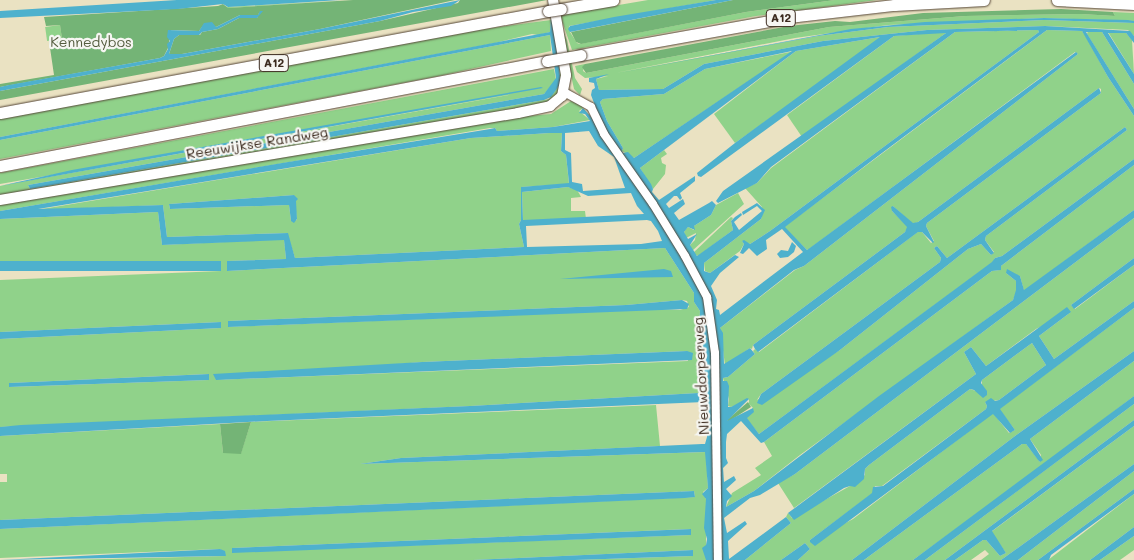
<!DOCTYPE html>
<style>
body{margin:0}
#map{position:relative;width:1134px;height:560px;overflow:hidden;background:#eae2c2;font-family:Mali,sans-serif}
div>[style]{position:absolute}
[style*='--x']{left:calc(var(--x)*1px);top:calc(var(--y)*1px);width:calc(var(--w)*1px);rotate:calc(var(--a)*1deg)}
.green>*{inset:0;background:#90d28a;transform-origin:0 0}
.forest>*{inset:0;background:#74b476}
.water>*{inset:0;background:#4eb1cd;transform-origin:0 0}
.roads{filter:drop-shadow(0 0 1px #554637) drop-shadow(0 0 1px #554637)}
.minor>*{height:8px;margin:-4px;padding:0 4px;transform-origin:4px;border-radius:4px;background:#fff}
.major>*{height:10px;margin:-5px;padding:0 5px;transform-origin:5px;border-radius:5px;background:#fff}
.highway>*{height:11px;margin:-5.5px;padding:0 5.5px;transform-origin:5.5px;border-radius:5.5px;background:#fff}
.bridges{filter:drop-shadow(0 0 1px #554637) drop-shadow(0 0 1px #554637)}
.highway-bridge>*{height:11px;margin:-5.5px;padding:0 5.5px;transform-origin:5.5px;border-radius:5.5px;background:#fff}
span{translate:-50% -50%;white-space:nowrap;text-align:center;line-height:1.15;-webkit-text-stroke:4.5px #f6f6f2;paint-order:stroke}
.shield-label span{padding:1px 4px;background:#f6f6f2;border:1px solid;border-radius:4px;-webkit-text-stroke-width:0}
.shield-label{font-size:12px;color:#3b2a1e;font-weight:700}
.park-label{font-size:14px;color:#545c3e}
.street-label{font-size:14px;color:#3b2a1e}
</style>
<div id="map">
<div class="green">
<div style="clip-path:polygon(353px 0,228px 8px,223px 6px,228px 7px)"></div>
<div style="clip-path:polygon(648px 0,716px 0,569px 26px,570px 32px,577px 43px,580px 44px,746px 12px,835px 0,877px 0,756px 16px,572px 50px,560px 15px)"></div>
<div style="clip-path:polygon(1113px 12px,1134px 13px,1134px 21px,1044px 18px,888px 25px,795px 38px,615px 73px,818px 36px,888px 27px,1044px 20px,1134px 23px,1134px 36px,1128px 30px,1045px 26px,927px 30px,823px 41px,704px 64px,663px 89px,599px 90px,596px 79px,608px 76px,585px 78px,577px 72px,575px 66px,585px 64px,583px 71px,586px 73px,829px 27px,965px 16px,1081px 14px,1115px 16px)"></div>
<div style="clip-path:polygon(551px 20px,550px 32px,538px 35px,532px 34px,495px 43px,0 137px,0 118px,485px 29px)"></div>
<div style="clip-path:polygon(560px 24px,567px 40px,575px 78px,582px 89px,580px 95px,574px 89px)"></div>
<div style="left:60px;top:25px;width:14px;height:15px;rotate:82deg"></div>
<div style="clip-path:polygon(1038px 30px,1039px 32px,770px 231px,750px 244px,742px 241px,744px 244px,740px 251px,710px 273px,705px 271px,704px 263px,761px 219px,763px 212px,762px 207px,745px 188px,757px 183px,771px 168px,955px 32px)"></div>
<div style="clip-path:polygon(evenodd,1047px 30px,1082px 31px,1085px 35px,1108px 77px,1134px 116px,1134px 159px,1002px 256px,995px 258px,993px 262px,759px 434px,746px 418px,753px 408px,749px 404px,749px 399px,731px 407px,728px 406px,729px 399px,723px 378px,728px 377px,755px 354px,753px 351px,755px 349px,759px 352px,919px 231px,922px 232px,931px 243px,934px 241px,926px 226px,927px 223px,1101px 93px,1101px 89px,1099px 88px,918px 222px,913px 224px,893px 206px,892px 211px,908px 227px,905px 232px,753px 345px,752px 349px,750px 348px,725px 365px,720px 328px,795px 270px,804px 266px,1078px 54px,1075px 52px,809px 249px,807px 250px,784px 227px,1047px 30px,1125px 127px,1127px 130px,986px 236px,985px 240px,994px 252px,991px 255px,981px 244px,968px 249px,840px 350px,757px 400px,761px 394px,940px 262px,941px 258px,934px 248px,937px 246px,947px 258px,1125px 127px)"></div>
<div style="clip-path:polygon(1088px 31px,1102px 32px,1134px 84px,1134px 109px,1087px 34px)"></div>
<div style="clip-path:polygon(943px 32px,946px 33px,802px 137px,787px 115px,894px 36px)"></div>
<div style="clip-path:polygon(1108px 32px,1126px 33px,1132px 40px,1134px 74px)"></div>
<div style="clip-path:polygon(550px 35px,551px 51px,439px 76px,0 159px,0 140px)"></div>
<div style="clip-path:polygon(880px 37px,880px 40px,735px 143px,714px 114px,796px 51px)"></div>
<div style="clip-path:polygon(557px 49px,563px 85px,553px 102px,0 197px,0 186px,15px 183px,542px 89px,0 184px,0 173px,554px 69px,556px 80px,544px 94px,28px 185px,30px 189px,544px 100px,549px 99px,561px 83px)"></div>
<div style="clip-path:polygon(790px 52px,792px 52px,634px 158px,622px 151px,623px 148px,607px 121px,600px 102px,603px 99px,664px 94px,705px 69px)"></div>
<div style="clip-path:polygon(571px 101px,581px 105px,583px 108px,579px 111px,590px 120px,553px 127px,497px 131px,495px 128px,490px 128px,0 211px,0 202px,516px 117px,551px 114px)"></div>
<div style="clip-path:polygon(evenodd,550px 133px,562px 133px,561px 151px,566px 155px,569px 184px,521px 187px,521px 220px,519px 224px,524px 247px,295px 258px,287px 233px,167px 237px,163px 205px,36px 210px,471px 138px,550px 133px,294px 195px,297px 220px,291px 221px,289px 205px,170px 209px,169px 204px,294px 195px)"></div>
<div style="clip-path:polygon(664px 150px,667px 154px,661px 158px,662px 163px,666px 165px,665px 174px,653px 189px,640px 168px)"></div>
<div style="clip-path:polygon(1134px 165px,1134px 210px,1024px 291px,1020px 276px,1006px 273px,1016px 281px,1017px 290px,1013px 300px,800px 455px,754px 491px,726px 507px,732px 493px,761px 475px,755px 468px,772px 456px,764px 442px,992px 271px,1000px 270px,1001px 266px)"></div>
<div style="clip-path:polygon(568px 187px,577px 190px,580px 195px,581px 197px,571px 198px,571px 211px,585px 211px,586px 219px,523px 221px,522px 192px)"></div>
<div style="clip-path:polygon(738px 193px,744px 204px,692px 251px,690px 245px,695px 240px,696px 233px,686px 238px,684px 232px,686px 229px,688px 227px,694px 230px,694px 226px,711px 215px,716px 205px)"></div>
<div style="clip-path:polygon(evenodd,158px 212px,162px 245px,284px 239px,286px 259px,227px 261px,227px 271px,665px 248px,694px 293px,694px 302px,700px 311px,699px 326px,703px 336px,707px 391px,698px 393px,470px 406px,0 427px,0 339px,221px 328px,221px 322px,0 332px,0 280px,221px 271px,220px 262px,0 271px,0 219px,158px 212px,682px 300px,687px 301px,689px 307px,680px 310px,657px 309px,228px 327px,228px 321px,626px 305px,682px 300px,158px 212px,687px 351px,688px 361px,214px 380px,422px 362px,687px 351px,158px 212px,208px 374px,209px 380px,10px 387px,9px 383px,208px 374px)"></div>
<div style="clip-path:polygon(731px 217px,733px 218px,731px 221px,733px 230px,698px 256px,693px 253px)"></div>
<div style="clip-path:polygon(1134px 218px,1134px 258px,1071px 305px,1075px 309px,1134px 265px,1134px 301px,1054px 359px,1039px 336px,1071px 312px,1036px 329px,986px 366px,971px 347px,964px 352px,976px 374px,794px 508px,778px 483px,795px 474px)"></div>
<div style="clip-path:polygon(1134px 308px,1134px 351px,1015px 436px,852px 560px,798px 560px,810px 549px,805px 543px,781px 560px,745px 560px,791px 523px,786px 517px,788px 513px,792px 518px,850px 486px,865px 475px,865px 469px,869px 465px,970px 389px,976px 391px,982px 386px,982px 380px,1032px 343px,1046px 365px,999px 400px,985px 402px,987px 406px,986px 409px,882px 486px,875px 486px,873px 493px,810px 540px,810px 542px,853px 519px,993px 413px,1009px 433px,1015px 430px,999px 409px)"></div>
<div style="clip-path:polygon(1134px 361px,1134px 396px,1044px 465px,913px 560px,864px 560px,1022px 444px,1026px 444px,1040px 462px,1041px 455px,1030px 439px)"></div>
<div style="clip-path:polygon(1134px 404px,1134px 420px,945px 560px,925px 560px)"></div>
<div style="clip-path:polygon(evenodd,656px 405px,660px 446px,401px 458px,360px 464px,706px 452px,708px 488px,703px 492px,706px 499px,706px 560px,575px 560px,693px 556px,693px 550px,473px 560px,65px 560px,226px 556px,220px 549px,0 558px,0 529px,695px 497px,694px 491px,0 520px,0 482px,7px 482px,7px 474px,0 474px,0 436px,220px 424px,223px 453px,241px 453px,251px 422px,656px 405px,690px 529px,691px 535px,232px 552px,232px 548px,690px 529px)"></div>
<div style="clip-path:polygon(1134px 426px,1134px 464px,1001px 560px,981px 560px,989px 554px,985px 550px,971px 560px,955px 560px,983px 540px,986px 540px,1000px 556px,1006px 553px,991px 532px)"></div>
<div style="clip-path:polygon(1134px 471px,1134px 489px,1038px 560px,1018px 560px)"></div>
<div style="clip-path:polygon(1134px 494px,1134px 527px,1090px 560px,1048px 560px)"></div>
<div style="clip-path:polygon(1134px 536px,1134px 550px,1120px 560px,1100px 560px)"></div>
</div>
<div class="forest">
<div style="clip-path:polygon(353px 0,455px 0,320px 29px,182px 54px,169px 54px,174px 39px,179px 35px,200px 35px,202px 32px,218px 29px,239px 18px,257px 18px,260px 11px,258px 15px,240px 15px,216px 27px,205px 23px,199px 31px,171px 30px,168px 48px,164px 56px,160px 58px,0 87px,0 84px,54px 75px,49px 41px,62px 39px,60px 25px,46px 26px,44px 17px,218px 6px,223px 4px,228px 8px)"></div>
<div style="clip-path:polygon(460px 0,547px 0,0 100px,0 91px,380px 21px,458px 3px)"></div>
<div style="clip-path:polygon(733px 0,835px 0,746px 12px,581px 44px,576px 42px,571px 32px)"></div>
<div style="clip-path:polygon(1061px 9px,1113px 12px,1115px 16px,1081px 14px,965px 16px,829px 27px,586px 73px,582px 67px,585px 64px,789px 26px,835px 21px,850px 22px,923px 13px)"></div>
<div style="clip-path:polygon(748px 402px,751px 407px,728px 422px,727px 420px)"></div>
<div style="clip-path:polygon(251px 422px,241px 454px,223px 453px,220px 424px)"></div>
</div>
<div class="water">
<div style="clip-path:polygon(177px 0,340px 0,228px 7px,223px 4px,178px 9px,0 18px,0 11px)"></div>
<div style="clip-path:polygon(460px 0,451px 6px,413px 12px,380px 21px,0 91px,0 87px,9px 85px,160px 58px,164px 56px,168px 49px,167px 44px,170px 41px,167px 37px,168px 30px,199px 31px,204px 23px,212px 22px,216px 27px,240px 15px,258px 15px,260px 11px,263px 11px,257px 18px,239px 18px,218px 29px,202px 32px,199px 35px,179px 35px,174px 39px,169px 54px,182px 54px,320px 29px)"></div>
<div style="clip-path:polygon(548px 0,550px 0,561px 83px,551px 97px,544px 100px,30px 189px,28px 185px,544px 94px,556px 78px,550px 35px,0 140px,0 137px,550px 32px,551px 16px)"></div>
<div style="clip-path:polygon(716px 0,733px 0,570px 32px,568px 29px,570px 26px,614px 17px)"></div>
<div style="clip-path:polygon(1044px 18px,1128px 20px,1134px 21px,1134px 23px,1044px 20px,888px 27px,818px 36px,614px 74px,851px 29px,925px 22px)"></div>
<div style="clip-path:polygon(evenodd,1045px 26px,1130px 31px,1134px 36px,1134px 43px,1126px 33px,1108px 33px,1134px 74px,1134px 84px,1102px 32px,1086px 32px,1134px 109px,1134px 116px,1108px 77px,1082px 31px,1047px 30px,878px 156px,785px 227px,807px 250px,1076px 52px,1078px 54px,804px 266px,794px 270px,720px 328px,723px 333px,724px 364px,750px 348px,755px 354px,728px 377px,723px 378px,723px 381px,727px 381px,729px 386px,728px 407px,731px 407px,747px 398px,749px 399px,727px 421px,753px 408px,754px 412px,747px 418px,759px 434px,992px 262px,995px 258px,1002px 256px,1134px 159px,1134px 165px,1001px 266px,1001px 270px,992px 271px,764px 442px,761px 443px,741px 421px,727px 434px,726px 442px,726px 458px,728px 463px,723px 468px,724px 482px,734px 476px,736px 480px,726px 489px,732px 496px,727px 501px,726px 507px,754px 491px,879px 396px,1013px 300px,1016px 290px,1016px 281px,1006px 273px,1007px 269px,1020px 276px,1024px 290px,1134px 210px,1134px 218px,795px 474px,760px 495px,750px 498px,724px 518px,727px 533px,745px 521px,747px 524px,728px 541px,729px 559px,786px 517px,791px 523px,745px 560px,721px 560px,716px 330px,712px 307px,706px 288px,686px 253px,602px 124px,591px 95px,592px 90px,595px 88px,594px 83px,589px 82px,589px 78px,609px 74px,596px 79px,599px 90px,663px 89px,704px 64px,823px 41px,927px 30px,1045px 26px,1038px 30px,1039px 32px,770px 231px,750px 244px,744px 240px,742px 241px,744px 244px,740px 253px,743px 254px,749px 248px,757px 256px,767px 249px,766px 240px,782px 229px,803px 252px,720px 315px,719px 310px,716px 309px,717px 300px,711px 286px,720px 273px,739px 257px,735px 255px,710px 273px,704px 271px,704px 263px,761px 219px,765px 210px,757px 203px,742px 212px,743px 215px,757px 206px,762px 211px,739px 230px,734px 222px,742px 215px,741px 213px,735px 217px,731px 221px,733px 230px,697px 256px,690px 245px,697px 234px,688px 239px,684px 232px,688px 227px,695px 230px,694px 226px,711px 215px,716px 205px,712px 201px,709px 203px,679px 220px,674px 213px,685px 204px,683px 199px,669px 208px,666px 204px,674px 196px,677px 196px,680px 200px,682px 198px,680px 193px,695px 181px,695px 176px,659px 200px,652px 192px,653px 189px,651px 184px,640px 168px,796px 51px,880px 37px,735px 143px,697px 173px,698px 176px,701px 177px,894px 36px,946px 33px,723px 191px,716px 201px,718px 203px,757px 183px,771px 167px,955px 32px,1038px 30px,1045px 26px,792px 51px,634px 158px,628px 152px,623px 153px,622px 151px,623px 148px,607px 121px,600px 102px,603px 99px,664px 94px,705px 69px,792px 51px)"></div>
<div style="clip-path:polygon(541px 87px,543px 88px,0 186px,72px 170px)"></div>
<div style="clip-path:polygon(1099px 88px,1101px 93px,927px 223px,926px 226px,934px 242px,933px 243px,922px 232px,918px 232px,758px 352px,755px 349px,753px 345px,905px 232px,907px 227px,892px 211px,891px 207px,893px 206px,913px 223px,918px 222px)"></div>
<div style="clip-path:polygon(evenodd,583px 108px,593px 119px,650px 204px,704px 294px,711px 330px,716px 560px,706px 560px,702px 548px,706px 545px,707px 539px,704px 528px,706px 499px,702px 494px,708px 488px,705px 452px,360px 464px,401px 458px,702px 444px,705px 444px,707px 437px,706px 405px,704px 402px,267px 421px,0 436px,0 427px,21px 425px,470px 406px,698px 393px,706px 391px,704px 384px,700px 350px,703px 348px,703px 336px,699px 326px,700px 311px,694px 302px,694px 293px,665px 248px,227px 271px,227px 261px,286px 259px,284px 240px,162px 245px,158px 212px,0 219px,0 211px,282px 163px,490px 129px,495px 128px,497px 131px,553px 127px,590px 121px,585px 114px,579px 113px,583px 108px,589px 131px,598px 146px,614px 157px,625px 188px,583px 191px,582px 184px,572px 182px,571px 153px,565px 150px,565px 133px,589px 131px,583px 108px,550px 133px,562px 133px,561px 151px,566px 155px,569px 183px,521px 187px,521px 220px,519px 224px,524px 247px,295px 258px,288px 233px,167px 237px,163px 205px,38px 209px,471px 138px,550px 133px,583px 108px,568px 187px,588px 196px,631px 193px,637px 206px,644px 214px,523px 220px,522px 192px,568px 187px,583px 108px,647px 220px,651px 221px,658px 231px,662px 241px,641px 244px,527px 247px,526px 226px,647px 220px)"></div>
<div style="clip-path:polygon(1125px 127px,1127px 130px,986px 236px,985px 240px,994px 253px,991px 255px,981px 244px,968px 249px,840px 350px,762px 405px,757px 403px,761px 394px,940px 262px,941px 258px,934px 248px,937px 246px,947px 258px)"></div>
<div style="clip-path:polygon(294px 195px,298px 199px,296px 201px,297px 219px,294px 223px,291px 221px,289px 205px,170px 209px,169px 204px)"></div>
<div style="clip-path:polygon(792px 242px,796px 246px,794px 252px,788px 257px,780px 258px,777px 254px,781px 250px,788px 251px)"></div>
<div style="clip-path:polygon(1134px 258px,1134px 265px,1074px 309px,1071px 305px)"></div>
<div style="left:221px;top:261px;width:10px;height:221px;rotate:90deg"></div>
<div style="clip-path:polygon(664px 269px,671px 271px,673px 277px,560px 279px)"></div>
<div style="clip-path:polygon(682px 300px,689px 304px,687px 309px,228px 327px,228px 321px,626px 305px)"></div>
<div style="clip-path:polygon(1134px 301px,1134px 308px,1000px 409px,1015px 430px,1010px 433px,993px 414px,815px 546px,810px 542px,810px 540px,872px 493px,873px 487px,883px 486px,986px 409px,987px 406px,985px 402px,991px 398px,995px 401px,999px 400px,1046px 365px,1032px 343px,982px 380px,981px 383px,987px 391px,987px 395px,983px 398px,974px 390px,970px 389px,869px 465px,865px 469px,864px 479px,855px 487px,850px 486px,844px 488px,794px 520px,788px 513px,976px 374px,964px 352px,971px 347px,986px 366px,1067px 307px,1071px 312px,1039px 336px,1054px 359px)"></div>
<div style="clip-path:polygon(221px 322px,221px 328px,0 339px,0 332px)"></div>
<div style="clip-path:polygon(687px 351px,693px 353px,692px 360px,216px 380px,213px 374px,422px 362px)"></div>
<div style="clip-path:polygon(1134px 351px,1134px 361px,1030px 439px,1043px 460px,1040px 462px,1038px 460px,1026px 444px,1022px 444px,864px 560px,852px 560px,1015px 436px)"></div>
<div style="clip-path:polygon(209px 374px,209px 380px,9px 387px,9px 383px)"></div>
<div style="clip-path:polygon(1134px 396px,1134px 404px,976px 522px,925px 560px,913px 560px)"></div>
<div style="clip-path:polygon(1134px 420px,1134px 426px,992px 531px,1006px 553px,1000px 556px,986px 540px,983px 540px,955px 560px,945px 560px)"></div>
<div style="clip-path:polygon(1134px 464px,1134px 471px,1018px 560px,1001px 560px)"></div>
<div style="clip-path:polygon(1134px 489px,1134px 494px,1051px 555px,1049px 560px,1038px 560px)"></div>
<div style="clip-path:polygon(694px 491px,695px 497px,685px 498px,0 529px,0 520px)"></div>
<div style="clip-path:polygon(1134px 527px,1134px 536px,1100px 560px,1090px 560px)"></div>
<div style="clip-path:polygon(691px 529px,691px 535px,232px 553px,232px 548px)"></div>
<div style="clip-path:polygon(805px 543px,810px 549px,798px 560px,781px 560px)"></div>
<div style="clip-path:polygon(220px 549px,225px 551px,226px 556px,0 560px)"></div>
<div style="clip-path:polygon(693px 550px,693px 556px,575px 560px,473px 560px)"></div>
</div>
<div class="roads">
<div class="minor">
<div style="--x:564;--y:92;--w:31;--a:29"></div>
<div style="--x:591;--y:107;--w:30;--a:64"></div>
<div style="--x:604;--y:134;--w:85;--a:55"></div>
<div style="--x:653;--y:204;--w:61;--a:58.4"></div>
<div style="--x:685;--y:256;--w:47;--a:61.8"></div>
<div style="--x:707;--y:297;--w:57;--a:81.9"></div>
<div style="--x:715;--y:353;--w:207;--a:89.2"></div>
</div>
<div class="major">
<div style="--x:0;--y:200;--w:525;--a:-9.53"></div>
<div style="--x:518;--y:113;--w:33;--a:-12"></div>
<div style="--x:550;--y:106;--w:16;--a:-40"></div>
<div style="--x:562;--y:96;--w:21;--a:-79"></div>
<div style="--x:566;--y:75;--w:76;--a:-99.8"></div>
</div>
<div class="highway">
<div style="--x:1057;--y:0;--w:77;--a:3"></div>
<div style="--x:561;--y:9;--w:53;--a:-9.8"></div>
<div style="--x:580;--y:55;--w:220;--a:-10.2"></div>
<div style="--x:797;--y:16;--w:98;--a:-6.5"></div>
<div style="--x:894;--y:5;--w:90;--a:-3.2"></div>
<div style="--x:0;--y:113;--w:557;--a:-10.54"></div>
<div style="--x:0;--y:166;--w:557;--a:-10.87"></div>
</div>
</div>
<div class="bridges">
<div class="highway-bridge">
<div style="--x:548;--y:11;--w:13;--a:-9"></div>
<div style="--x:547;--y:61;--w:34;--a:-10"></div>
</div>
</div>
<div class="shield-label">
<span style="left:781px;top:18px">A12</span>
<span style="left:274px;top:63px">A12</span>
</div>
<div class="park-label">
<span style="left:91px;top:42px">Kennedybos</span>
</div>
<div class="street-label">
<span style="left:257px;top:143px;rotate:-9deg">Reeuwijkse Randweg</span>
<span style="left:701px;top:376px;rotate:-93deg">Nieuwdorperweg</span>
</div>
</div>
